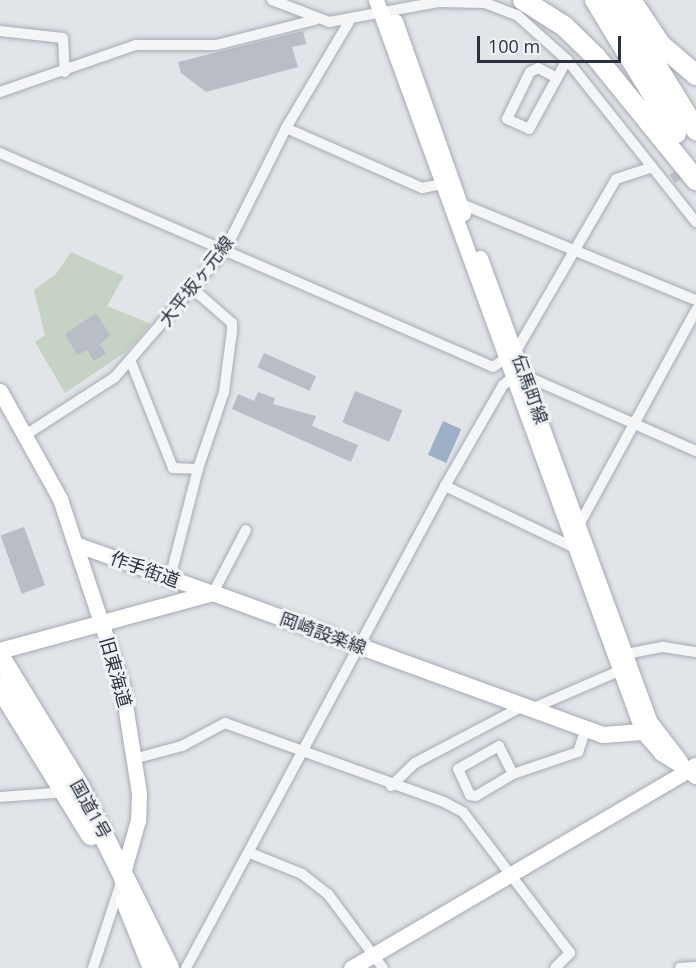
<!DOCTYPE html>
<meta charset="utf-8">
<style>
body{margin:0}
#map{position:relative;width:696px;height:968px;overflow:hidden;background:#e1e4e9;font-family:"Open Sans","Noto Sans JP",sans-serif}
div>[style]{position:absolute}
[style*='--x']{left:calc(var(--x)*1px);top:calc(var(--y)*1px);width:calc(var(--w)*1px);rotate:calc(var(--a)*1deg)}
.green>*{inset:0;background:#c6d2c3}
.water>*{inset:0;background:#9eb0c6;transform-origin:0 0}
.building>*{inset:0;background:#b9bdc5;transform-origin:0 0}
.street-tunnel>*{height:10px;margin-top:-5px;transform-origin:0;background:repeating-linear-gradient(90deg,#bcc0c7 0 10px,transparent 0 15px)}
.roads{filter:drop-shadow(0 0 2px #a6abb3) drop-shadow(0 0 2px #a6abb3)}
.street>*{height:10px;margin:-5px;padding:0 5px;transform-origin:5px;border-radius:5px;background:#f4f5f7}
.secondary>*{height:15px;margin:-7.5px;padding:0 7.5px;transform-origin:7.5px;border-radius:7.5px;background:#fff}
.primary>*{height:16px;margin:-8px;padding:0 8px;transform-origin:8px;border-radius:8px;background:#fff}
.highway>*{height:20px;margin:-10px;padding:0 10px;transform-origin:10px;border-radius:10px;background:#fff}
span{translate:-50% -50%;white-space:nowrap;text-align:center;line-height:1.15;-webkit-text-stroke:6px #f0f3f6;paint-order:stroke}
.street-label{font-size:18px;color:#2a313f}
.scale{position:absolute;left:477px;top:36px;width:144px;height:27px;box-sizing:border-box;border:3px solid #2a313f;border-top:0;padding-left:8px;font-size:18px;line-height:21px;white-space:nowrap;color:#2a313f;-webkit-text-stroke:4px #f0f3f6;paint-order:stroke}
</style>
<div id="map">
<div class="green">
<div style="clip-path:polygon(71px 252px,124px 276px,107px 306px,151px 324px,127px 351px,65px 393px,35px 342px,45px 335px,34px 290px,56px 274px)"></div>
</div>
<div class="water">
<div style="left:443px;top:421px;width:20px;height:37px;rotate:24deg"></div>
</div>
<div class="building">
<div style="clip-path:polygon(303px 31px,306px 44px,292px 47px,298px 67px,206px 92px,181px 73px,178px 62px)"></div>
<div style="clip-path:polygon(96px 313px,110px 335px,100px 344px,106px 354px,94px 361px,87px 350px,77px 355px,65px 334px)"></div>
<div style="left:264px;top:353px;width:57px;height:16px;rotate:24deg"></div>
<div style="left:355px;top:391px;width:51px;height:34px;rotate:22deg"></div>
<div style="clip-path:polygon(258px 392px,275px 398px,273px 404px,316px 416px,312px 426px,358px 445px,351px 462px,232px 409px,238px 394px,254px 401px)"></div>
<div style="left:24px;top:527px;width:62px;height:25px;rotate:70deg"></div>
</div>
<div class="street-tunnel">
<div style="--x:672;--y:179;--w:28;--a:-32"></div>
</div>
<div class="roads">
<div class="street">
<div style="--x:272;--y:0;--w:61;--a:21.1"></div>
<div style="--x:329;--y:22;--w:111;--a:-10.4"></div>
<div style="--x:438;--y:2;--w:47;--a:1.2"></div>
<div style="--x:485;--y:3;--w:34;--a:21"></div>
<div style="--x:517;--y:15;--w:67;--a:42"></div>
<div style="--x:567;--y:60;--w:207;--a:51.5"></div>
<div style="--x:0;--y:31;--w:63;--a:6.3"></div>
<div style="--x:63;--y:38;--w:34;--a:87"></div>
<div style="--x:557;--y:78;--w:21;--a:-152"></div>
<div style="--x:538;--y:68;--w:9;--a:153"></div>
<div style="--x:530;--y:72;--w:52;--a:116.1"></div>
<div style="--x:507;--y:119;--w:24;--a:24"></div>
<div style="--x:529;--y:129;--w:79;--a:-61.2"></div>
<div style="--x:0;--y:92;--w:144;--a:-19.1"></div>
<div style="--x:136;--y:45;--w:80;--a:0"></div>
<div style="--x:216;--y:45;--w:102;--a:-14.2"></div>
<div style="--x:286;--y:128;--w:149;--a:23.8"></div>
<div style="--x:422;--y:188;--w:20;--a:-11"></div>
<div style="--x:0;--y:153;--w:537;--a:23.46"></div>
<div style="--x:493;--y:367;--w:16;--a:-35"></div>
<div style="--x:459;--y:203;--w:256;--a:22.3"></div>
<div style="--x:193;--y:289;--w:52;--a:41.1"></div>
<div style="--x:232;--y:323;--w:8;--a:90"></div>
<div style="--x:232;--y:331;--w:62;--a:97.5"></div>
<div style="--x:224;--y:392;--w:81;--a:108.7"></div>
<div style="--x:516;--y:351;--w:199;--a:-59.8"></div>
<div style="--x:616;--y:179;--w:38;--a:-18"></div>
<div style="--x:131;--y:362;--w:114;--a:68.4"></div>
<div style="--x:173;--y:468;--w:25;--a:2"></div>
<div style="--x:198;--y:469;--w:113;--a:104.4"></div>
<div style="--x:526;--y:376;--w:186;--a:23.8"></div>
<div style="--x:27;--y:434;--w:105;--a:-32.9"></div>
<div style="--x:115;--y:377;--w:168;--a:-49.1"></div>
<div style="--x:225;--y:250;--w:136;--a:-63.4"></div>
<div style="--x:286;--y:128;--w:123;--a:-59.3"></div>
<div style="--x:445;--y:486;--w:144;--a:25.5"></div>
<div style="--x:580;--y:523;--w:243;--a:-61.4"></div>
<div style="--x:213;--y:593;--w:71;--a:-62.4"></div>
<div style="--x:626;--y:654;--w:38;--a:-11"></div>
<div style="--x:663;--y:647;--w:33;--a:9"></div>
<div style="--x:531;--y:709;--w:98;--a:-23.4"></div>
<div style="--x:137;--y:758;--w:47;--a:-14.9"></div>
<div style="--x:182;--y:746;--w:49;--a:-28.1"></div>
<div style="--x:225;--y:723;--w:233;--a:19.8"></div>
<div style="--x:444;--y:802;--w:21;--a:28"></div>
<div style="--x:463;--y:812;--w:177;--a:52.8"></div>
<div style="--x:570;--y:953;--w:21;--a:135"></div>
<div style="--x:513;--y:774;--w:31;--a:-117"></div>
<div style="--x:499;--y:746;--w:47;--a:150.7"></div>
<div style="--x:458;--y:769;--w:29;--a:65"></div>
<div style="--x:470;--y:795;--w:6;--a:9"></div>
<div style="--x:476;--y:796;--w:43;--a:-30.7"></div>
<div style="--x:513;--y:774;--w:69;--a:-18.7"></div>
<div style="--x:578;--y:752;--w:24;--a:-71"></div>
<div style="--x:391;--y:786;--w:33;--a:-44"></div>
<div style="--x:415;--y:763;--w:122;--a:-27.8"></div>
<div style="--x:0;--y:797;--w:66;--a:-4.3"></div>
<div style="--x:250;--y:853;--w:56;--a:22"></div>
<div style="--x:302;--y:874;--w:33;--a:38"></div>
<div style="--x:328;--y:894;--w:92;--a:53.4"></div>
<div style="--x:93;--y:968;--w:86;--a:-71.8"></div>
<div style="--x:186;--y:968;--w:547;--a:-61.75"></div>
<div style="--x:445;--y:486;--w:116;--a:-60.1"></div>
<div style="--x:503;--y:385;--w:13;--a:-39"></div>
<div style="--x:680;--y:968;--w:16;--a:-4"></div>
</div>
<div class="secondary">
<div style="--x:376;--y:0;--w:779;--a:69.96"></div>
<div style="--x:643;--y:732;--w:28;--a:49"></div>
<div style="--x:661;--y:753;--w:32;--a:32"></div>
<div style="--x:395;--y:21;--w:204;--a:70.5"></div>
<div style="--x:480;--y:258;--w:494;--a:69.9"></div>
<div style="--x:650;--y:722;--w:49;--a:52.4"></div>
<div style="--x:0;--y:391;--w:124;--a:60.9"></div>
<div style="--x:60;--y:499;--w:196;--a:71.6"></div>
<div style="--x:122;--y:685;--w:110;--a:81.1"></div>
<div style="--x:139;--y:794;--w:26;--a:92"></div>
<div style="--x:138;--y:820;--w:62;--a:105.8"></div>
<div style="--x:78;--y:545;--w:143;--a:19.6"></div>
<div style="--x:351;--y:968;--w:391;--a:-30.4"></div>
</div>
<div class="primary">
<div style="--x:0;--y:651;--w:221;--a:-15.2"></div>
<div style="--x:213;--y:593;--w:415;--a:20"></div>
<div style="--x:603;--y:735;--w:40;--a:-4.3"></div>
<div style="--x:696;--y:766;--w:9;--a:153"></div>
<div style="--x:688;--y:770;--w:10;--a:37"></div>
</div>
<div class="highway">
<div style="--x:523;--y:0;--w:49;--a:32.4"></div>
<div style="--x:564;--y:26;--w:45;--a:44.1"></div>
<div style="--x:596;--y:57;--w:159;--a:50.9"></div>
<div style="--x:595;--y:0;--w:156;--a:58.7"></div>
<div style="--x:616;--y:0;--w:153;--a:58.4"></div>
<div style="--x:631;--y:0;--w:54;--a:56.3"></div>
<div style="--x:661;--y:45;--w:46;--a:40.6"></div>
<div style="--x:0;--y:657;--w:151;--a:58.5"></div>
<div style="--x:79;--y:786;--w:203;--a:63.7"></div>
<div style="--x:0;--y:687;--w:174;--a:58.4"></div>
<div style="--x:126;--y:901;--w:72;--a:68.1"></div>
</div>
</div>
<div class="street-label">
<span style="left:196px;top:281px;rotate:-52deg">大平坂ヶ元線</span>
<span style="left:530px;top:389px;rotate:70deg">伝馬町線</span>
<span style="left:145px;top:569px;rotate:20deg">作手街道</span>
<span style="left:323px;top:633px;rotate:20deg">岡崎設楽線</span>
<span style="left:116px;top:672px;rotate:74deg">旧東海道</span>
<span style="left:91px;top:809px;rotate:61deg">国道1号</span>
</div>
<div class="scale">100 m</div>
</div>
